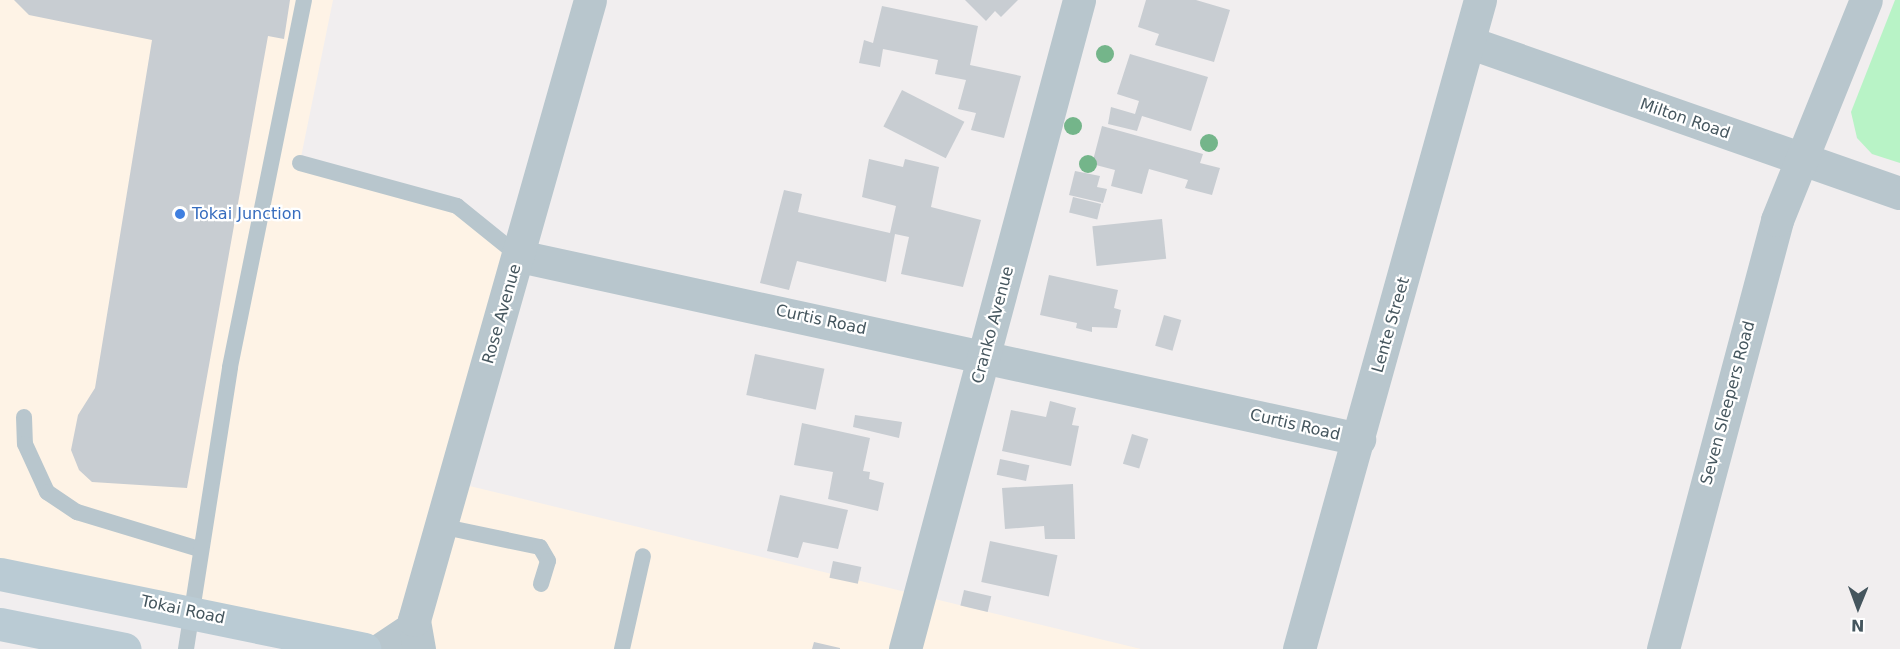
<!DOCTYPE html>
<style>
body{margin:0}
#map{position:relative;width:1900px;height:649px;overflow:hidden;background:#f1eeef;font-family:"DejaVu Sans",sans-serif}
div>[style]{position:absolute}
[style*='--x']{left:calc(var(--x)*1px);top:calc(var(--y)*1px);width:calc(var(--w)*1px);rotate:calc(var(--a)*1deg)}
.commercial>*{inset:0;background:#fef3e6}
.green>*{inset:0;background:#b8f3c6}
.building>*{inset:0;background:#c8cdd2;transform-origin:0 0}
.service>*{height:16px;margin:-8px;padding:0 8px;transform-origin:8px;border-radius:8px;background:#b8c6cd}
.minor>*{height:33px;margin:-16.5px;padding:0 16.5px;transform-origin:16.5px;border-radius:16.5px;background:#b8c6cd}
.secondary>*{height:33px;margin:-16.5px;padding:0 16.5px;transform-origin:16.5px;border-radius:16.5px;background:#bacbd4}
.trees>*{width:18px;height:18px;margin:-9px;border-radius:50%;background:#74b58a}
.dots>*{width:16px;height:16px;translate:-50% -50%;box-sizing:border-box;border:3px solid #fff;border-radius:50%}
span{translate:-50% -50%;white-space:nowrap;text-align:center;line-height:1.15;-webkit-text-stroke:4.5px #fff;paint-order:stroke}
.street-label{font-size:16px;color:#45565e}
.shop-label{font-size:16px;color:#366cbe}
.left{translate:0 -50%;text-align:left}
.north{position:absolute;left:1828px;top:577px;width:60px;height:60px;-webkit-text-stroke:4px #fff;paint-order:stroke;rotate:181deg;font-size:16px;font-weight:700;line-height:24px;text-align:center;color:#45565e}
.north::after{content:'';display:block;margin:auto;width:21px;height:27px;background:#45565e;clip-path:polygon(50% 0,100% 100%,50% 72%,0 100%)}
</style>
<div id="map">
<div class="commercial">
<div style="clip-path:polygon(0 0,333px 0,300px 162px,457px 206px,519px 256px,453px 482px,1141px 649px,364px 649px,0 574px)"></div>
</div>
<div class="green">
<div style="clip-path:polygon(1895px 0,1900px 0,1900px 163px,1872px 154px,1857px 138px,1851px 112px)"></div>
</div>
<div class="building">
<div style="clip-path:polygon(14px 0,290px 0,284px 39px,268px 36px,187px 488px,92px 482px,79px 470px,71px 450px,78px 415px,95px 388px,152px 40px,29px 15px)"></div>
<div style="clip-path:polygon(965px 0,1018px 0,1001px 17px,995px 11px,986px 21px)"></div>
<div style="clip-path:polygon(1146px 0,1196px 0,1230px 10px,1214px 62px,1155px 45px,1159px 34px,1138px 27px)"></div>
<div style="clip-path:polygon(882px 6px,978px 26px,970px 65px,1021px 76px,1004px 138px,971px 130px,976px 113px,958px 109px,966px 80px,935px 74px,938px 60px,883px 49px,880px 67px,859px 63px,864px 40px,873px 43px)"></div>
<div style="clip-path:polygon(1130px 54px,1208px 77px,1191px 131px,1142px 116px,1137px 131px,1108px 124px,1111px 107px,1135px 114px,1139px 101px,1117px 94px)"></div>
<div style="left:902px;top:90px;width:70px;height:41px;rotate:27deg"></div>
<div style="clip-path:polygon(1102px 126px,1203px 154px,1200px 163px,1220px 168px,1212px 195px,1185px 188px,1188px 180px,1149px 169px,1142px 194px,1111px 186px,1115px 170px,1092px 164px)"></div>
<div style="clip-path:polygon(869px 159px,903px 167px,905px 159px,939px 167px,931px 207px,981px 220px,963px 287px,901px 274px,909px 237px,895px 234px,886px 282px,797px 261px,789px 290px,760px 283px,784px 190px,802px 194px,798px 212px,890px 233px,896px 206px,862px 197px)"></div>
<div style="clip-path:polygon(1075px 171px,1100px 176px,1097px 187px,1107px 189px,1103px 203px,1069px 195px)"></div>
<div style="left:1073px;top:197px;width:29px;height:16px;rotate:14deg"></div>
<div style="left:1162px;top:219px;width:40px;height:70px;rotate:84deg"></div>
<div style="clip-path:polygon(1049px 275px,1118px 290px,1114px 308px,1121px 310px,1117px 328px,1092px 327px,1092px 332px,1076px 328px,1077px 323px,1040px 315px)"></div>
<div style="left:1164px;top:315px;width:18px;height:32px;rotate:16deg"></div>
<div style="left:755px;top:354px;width:71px;height:42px;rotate:12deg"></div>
<div style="clip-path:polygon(1050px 401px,1076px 408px,1072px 425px,1079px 426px,1071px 466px,1002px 451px,1011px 410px,1046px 417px)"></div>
<div style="clip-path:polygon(855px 415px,902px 422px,899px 438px,853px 427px)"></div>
<div style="clip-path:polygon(802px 423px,870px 438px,863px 471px,870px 472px,869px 479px,884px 483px,878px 511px,828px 499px,833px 472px,794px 465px)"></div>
<div style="left:1132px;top:434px;width:17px;height:31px;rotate:17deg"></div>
<div style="left:1000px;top:459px;width:30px;height:16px;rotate:12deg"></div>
<div style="clip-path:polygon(1073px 484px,1075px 539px,1045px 539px,1044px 526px,1005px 529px,1002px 488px)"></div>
<div style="clip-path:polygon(780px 495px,848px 510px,838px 549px,803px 542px,798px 558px,767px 551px)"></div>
<div style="left:990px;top:541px;width:69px;height:42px;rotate:12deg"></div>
<div style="left:833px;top:561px;width:29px;height:17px;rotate:12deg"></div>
<div style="left:964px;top:590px;width:28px;height:16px;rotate:13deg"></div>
<div style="clip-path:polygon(814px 642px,840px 648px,840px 649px,812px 649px)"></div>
</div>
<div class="service">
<div style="--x:300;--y:163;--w:163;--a:15.3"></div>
<div style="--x:457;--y:206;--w:80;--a:38.9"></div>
<div style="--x:24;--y:417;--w:27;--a:88"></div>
<div style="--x:25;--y:444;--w:53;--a:65.4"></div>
<div style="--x:47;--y:492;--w:36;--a:34"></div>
<div style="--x:77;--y:512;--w:127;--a:16.9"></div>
<div style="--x:440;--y:526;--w:102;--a:11.9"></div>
<div style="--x:540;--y:547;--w:16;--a:60"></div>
<div style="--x:548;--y:561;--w:24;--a:107"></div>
<div style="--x:186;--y:649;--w:285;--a:-81.1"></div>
<div style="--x:230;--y:367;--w:374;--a:-78.6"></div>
<div style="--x:622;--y:649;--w:95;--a:-77.3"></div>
</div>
<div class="minor">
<div style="--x:1471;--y:43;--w:454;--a:19.3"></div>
<div style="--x:519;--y:256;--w:860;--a:12.29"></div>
<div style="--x:381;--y:649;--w:37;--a:-34"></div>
<div style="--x:419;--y:649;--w:29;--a:-100"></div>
<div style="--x:414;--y:620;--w:644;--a:-74.15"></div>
<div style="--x:905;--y:649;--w:672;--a:-74.99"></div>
<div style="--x:1299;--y:649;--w:674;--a:-74.42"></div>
<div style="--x:1663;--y:649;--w:444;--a:-75.1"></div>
<div style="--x:1777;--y:220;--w:237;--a:-68"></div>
</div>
<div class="secondary">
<div style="--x:0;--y:574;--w:372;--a:11.6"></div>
<div style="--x:0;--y:624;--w:127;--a:11.3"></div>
</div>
<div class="trees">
<div style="left:1105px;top:54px"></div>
<div style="left:1073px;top:126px"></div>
<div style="left:1209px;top:143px"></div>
<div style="left:1088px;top:164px"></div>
</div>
<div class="dots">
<div style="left:180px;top:214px;background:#3f7fe0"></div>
</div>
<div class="street-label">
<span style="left:1685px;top:119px;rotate:19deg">Milton Road</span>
<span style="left:502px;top:314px;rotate:-74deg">Rose Avenue</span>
<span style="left:821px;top:320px;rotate:12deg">Curtis Road</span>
<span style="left:993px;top:325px;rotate:-75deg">Cranko Avenue</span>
<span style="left:1391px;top:325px;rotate:-74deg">Lente Street</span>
<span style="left:1728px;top:403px;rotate:-75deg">Seven Sleepers Road</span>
<span style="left:1295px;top:425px;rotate:13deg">Curtis Road</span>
<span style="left:183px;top:610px;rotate:12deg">Tokai Road</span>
</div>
<div class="shop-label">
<span class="left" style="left:192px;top:214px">Tokai Junction</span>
</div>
<div class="north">N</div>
</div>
